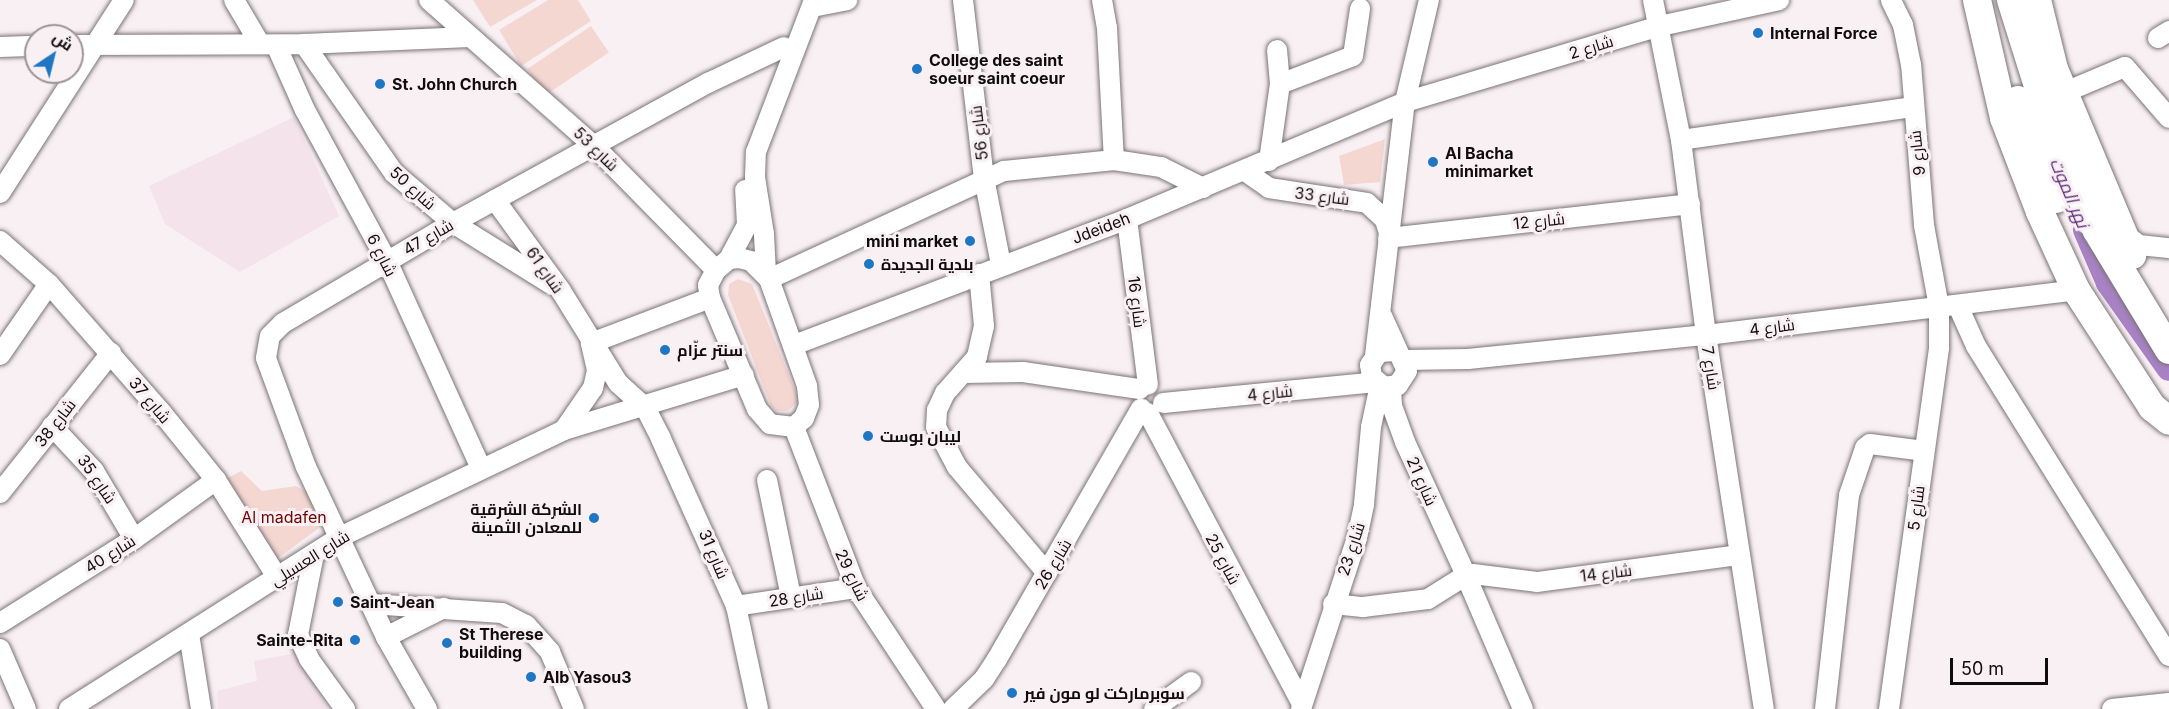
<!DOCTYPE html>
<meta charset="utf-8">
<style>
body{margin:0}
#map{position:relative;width:2169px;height:709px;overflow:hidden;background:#f9f0f4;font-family:Inter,Cairo,sans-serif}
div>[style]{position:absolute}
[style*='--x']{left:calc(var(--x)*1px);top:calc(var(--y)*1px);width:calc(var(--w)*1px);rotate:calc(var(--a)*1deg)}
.built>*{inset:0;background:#f4e3eb}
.green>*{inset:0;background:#f5d7d2;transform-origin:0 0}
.river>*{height:24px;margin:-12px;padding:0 12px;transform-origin:12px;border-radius:12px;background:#a882c5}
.roads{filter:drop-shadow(0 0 2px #7b7376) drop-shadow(0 0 2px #7b7376)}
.minor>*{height:20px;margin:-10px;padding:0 10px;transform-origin:10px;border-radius:10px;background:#fff}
.highway>*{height:28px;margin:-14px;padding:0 14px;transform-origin:14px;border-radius:14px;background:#fff}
.dots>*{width:16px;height:16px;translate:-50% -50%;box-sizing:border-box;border:3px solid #f9f0f4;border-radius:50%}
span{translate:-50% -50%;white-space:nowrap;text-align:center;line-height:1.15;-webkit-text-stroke:6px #f9f0f4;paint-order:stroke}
.poi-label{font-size:16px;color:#0f0c0d;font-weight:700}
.left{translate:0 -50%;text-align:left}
.right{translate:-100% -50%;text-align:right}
.street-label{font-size:16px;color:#0f0c0d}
.park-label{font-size:16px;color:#6c0404}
.water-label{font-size:18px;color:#5c2b7b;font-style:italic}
.north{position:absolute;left:24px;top:24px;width:60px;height:60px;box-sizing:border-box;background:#f9f0f4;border:2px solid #9b9598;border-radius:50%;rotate:35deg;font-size:16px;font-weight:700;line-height:24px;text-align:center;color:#0f0c0d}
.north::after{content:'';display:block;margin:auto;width:21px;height:27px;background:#1f77c4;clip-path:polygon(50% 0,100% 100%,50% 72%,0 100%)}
.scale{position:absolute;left:1950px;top:658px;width:98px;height:27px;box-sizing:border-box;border:3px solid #0f0c0d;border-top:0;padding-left:8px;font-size:18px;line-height:21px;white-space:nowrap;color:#0f0c0d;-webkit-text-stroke:4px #f9f0f4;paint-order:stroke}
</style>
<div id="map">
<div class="built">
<div style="clip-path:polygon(294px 117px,339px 216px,240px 272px,165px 224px,149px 186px)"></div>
<div style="clip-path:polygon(296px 653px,328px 709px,218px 709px,217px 691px,257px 681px,254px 661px)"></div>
</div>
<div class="green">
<div style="clip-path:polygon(473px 0,537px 0,490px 27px)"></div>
<div style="clip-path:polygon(548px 0,578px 0,591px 21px,521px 66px,499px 30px)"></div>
<div style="left:591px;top:26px;width:32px;height:77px;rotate:56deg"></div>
<div style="clip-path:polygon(1385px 139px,1380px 182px,1344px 185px,1339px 156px)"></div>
<div style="clip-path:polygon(738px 279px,752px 284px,797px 395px,798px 401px,788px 411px,777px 411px,771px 406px,728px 295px,729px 284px)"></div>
<div style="clip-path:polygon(241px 471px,262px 491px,296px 486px,312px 495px,323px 525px,277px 559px,226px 479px)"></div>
</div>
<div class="river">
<div style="--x:2085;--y:230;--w:58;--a:66.5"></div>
<div style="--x:2108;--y:283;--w:105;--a:54.7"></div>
</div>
<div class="roads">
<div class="minor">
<div style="--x:234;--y:0;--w:51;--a:59.4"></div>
<div style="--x:429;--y:0;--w:220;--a:41.5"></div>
<div style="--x:594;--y:146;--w:174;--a:45.5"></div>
<div style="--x:963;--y:0;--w:179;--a:83.3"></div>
<div style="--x:984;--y:178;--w:89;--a:78.9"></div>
<div style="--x:1102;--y:0;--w:28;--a:80"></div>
<div style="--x:1107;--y:28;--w:132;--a:87"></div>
<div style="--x:1653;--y:0;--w:143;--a:78.7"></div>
<div style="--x:1681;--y:140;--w:197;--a:82.7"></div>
<div style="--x:1706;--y:335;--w:378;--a:81.2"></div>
<div style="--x:812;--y:7;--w:36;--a:-11"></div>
<div style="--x:2158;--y:38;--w:13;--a:-32"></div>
<div style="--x:304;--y:44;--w:157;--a:55.1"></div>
<div style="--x:394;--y:173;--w:77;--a:40.3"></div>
<div style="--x:453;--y:223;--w:115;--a:31.9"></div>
<div style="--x:72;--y:45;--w:232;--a:-0.2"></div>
<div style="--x:304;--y:44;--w:166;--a:-2.4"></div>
<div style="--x:276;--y:45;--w:71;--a:66"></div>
<div style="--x:305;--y:110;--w:172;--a:61.5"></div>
<div style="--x:387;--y:261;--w:227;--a:65.6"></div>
<div style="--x:0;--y:47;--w:36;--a:-2"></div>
<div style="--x:1280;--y:84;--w:78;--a:-21"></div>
<div style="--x:1353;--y:56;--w:48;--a:-81.5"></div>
<div style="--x:2063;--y:93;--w:67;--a:-22.8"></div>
<div style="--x:2125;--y:67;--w:67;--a:49.2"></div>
<div style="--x:1681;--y:140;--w:234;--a:-8.1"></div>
<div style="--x:1269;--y:161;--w:78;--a:-81.9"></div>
<div style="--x:1280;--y:84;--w:34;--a:-95"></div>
<div style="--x:1245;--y:171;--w:29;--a:35"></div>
<div style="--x:1269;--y:188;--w:99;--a:8.7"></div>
<div style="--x:1367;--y:203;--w:25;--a:43"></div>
<div style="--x:1385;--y:220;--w:14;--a:73"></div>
<div style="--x:0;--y:193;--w:229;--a:-57.3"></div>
<div style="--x:495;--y:200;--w:112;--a:54"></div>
<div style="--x:561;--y:291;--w:108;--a:58.2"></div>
<div style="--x:618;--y:383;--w:36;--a:42"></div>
<div style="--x:645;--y:407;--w:36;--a:63"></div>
<div style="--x:661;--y:439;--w:183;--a:65.8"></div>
<div style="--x:736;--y:606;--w:105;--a:77.9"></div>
<div style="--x:1127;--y:219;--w:167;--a:82.8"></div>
<div style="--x:2123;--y:233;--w:20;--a:37"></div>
<div style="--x:2139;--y:245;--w:30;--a:6"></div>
<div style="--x:1388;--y:238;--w:304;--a:-6.4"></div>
<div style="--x:0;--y:241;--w:65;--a:41.3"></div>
<div style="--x:49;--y:284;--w:171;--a:48.8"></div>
<div style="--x:162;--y:413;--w:86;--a:51.1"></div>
<div style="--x:216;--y:480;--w:115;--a:57.8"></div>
<div style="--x:739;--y:258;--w:12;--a:14"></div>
<div style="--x:751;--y:261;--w:25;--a:45"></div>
<div style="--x:769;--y:279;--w:114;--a:70.4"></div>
<div style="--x:807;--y:386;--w:19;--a:84"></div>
<div style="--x:809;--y:405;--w:14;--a:111"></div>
<div style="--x:804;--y:418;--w:13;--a:138"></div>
<div style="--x:794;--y:427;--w:24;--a:-173"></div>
<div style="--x:770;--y:424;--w:20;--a:-131"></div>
<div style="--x:757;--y:409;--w:121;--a:-112.9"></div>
<div style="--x:710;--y:298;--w:13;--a:-99"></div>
<div style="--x:708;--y:285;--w:17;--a:-62"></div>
<div style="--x:716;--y:270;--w:17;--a:-40"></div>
<div style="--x:729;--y:259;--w:10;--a:-6"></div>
<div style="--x:729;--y:259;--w:38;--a:-62"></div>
<div style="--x:747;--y:225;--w:35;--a:-93"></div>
<div style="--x:766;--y:273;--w:39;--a:-93"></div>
<div style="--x:764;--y:234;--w:58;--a:-99"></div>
<div style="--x:755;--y:177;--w:25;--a:-88"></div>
<div style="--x:756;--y:152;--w:163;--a:-69.1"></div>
<div style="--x:979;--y:274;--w:52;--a:84.5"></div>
<div style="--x:984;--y:326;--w:32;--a:103"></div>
<div style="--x:977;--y:357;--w:48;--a:131.6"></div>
<div style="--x:945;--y:393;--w:19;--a:115"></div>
<div style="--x:937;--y:410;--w:17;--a:93"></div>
<div style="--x:936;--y:427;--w:45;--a:62.3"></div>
<div style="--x:957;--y:467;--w:139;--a:49.7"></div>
<div style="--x:769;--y:279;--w:259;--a:-24.7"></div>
<div style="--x:1004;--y:171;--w:111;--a:-5.7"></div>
<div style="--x:1114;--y:160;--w:48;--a:8.5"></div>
<div style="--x:1161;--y:167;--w:47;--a:26.6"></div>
<div style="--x:1958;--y:306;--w:44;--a:65.8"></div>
<div style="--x:1976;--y:346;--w:365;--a:58.1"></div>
<div style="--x:1382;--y:316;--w:60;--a:65.6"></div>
<div style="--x:1407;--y:371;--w:17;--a:123"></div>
<div style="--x:1398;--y:385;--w:14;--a:172"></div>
<div style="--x:1384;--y:387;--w:16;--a:-140"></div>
<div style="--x:1372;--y:377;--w:12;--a:-99"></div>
<div style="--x:1370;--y:365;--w:16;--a:-55"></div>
<div style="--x:1379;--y:352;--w:17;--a:-3"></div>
<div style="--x:794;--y:345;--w:356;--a:-20.7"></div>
<div style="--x:1127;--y:219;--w:302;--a:-22.8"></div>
<div style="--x:1405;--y:102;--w:266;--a:-16.6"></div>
<div style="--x:1660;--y:26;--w:122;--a:-12.3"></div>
<div style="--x:0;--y:355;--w:86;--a:-55.4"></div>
<div style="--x:1375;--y:356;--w:256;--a:-83.3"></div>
<div style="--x:1405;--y:102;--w:105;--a:-76.8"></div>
<div style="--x:1405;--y:360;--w:63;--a:-0.9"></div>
<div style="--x:1468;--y:359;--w:239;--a:-5.8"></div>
<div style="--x:1706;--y:335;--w:373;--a:-6.9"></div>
<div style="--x:963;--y:373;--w:60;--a:-1"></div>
<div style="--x:1023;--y:372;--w:118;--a:8.3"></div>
<div style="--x:1391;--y:387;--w:19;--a:87"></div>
<div style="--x:1392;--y:406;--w:38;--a:70"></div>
<div style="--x:1405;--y:442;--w:142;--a:65.4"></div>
<div style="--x:1163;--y:403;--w:214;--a:-5.6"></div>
<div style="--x:1148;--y:413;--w:329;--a:62.1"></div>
<div style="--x:52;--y:426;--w:62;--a:47"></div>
<div style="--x:94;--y:471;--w:79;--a:59.5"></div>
<div style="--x:794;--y:427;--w:173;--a:68.9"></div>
<div style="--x:856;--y:588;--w:145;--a:56.5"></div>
<div style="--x:564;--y:430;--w:51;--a:-55.4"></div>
<div style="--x:593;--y:388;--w:18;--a:-77"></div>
<div style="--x:597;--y:370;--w:28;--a:-103"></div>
<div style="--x:591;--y:343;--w:127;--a:-20.7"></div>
<div style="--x:767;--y:480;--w:119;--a:78.4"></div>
<div style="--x:0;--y:493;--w:179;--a:-51.6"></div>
<div style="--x:314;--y:554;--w:83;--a:101.2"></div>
<div style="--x:298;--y:635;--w:26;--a:65"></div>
<div style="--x:309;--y:659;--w:62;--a:54.2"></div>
<div style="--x:1473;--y:574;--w:64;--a:7.1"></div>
<div style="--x:1537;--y:582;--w:204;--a:-7.6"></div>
<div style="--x:1469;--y:583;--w:137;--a:66.8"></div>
<div style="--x:371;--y:604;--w:131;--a:3.9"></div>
<div style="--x:502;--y:613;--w:27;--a:27"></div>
<div style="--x:526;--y:625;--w:36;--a:48"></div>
<div style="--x:550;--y:652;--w:62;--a:67.2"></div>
<div style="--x:1333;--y:604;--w:30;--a:6"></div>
<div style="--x:1363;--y:607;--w:65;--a:-7"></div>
<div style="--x:1428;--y:599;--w:39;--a:-32"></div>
<div style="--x:736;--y:606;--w:121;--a:-8.5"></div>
<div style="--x:0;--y:623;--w:158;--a:-32.1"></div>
<div style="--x:134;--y:539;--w:101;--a:-35.7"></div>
<div style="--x:189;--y:634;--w:76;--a:80.9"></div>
<div style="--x:386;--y:637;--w:65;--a:-26.6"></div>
<div style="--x:0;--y:649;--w:65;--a:66.6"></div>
<div style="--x:69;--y:709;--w:319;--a:-32.4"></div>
<div style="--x:338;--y:538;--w:250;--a:-25.5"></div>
<div style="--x:564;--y:430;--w:188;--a:-17"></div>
<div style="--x:427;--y:709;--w:83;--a:-119.7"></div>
<div style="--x:386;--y:637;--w:188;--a:-115.2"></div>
<div style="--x:306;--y:467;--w:116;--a:-110.2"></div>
<div style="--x:266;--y:358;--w:22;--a:-80"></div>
<div style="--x:270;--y:336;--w:18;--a:-45"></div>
<div style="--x:283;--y:323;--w:197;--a:-30.5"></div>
<div style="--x:453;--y:223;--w:291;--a:-28.8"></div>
<div style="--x:708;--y:83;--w:84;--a:-25.3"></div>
<div style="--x:953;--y:709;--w:43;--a:-44.1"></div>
<div style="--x:984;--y:679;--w:24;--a:-57"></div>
<div style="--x:997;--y:659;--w:289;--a:-60.1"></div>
<div style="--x:1154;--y:709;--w:46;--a:-36.1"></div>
<div style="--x:1301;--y:709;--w:180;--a:-71.9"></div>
<div style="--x:1357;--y:538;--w:35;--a:-78"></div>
<div style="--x:1364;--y:504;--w:77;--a:-84.8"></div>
<div style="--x:1371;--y:427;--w:34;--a:-78"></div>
<div style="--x:1378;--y:394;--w:9;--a:-49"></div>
<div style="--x:1825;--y:709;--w:215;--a:-83.6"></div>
<div style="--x:1849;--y:495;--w:50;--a:-71.2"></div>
<div style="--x:1865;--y:448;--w:6;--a:-39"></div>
<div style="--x:1870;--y:444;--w:54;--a:7.4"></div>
<div style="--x:1889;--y:709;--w:365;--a:-82.1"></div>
<div style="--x:1939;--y:347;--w:40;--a:-90"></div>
<div style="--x:1939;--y:307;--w:83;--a:-100.4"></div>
<div style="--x:1924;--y:225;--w:161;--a:-94.6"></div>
<div style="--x:1911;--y:65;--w:41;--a:-101.3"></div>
<div style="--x:1903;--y:25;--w:28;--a:-116"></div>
<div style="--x:2112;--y:709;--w:57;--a:-6"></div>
</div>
<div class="highway">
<div style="--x:1977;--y:0;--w:121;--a:77.1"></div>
<div style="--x:2004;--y:118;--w:101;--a:69"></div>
<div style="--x:2040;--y:212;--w:86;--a:65.2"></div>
<div style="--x:2076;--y:290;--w:140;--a:57"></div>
<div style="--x:2152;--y:407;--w:22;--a:39"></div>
<div style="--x:2011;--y:0;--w:151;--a:72.6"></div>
<div style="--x:2056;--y:144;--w:96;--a:64.8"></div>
<div style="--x:2097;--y:231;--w:139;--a:58.8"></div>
<div style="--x:2037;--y:0;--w:71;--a:76.2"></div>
<div style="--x:2054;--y:69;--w:202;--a:67.2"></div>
<div style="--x:2018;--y:100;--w:106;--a:69"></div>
</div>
</div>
<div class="dots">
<div style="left:1758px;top:33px;background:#1f77c4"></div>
<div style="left:917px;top:69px;background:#1f77c4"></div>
<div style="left:380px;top:84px;background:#1f77c4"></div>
<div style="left:1433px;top:162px;background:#1f77c4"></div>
<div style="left:970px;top:241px;background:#1f77c4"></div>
<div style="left:869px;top:264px;background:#1f77c4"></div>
<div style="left:665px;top:350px;background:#1f77c4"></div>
<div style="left:868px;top:436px;background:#1f77c4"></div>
<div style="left:594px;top:518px;background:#1f77c4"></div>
<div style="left:338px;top:602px;background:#1f77c4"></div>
<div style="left:355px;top:640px;background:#1f77c4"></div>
<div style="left:447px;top:643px;background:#1f77c4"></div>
<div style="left:531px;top:677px;background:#1f77c4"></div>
<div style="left:1012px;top:693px;background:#1f77c4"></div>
</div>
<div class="poi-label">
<span class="left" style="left:1770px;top:33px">Internal Force</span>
<span class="left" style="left:929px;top:69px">College des saint<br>soeur saint coeur</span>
<span class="left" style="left:392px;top:84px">St. John Church</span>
<span class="left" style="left:1445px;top:162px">Al Bacha<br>minimarket</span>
<span class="right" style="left:958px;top:241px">mini market</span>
<span class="left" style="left:881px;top:264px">بلدية الجديدة</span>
<span class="left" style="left:677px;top:350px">سنتر عزّام</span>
<span class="left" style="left:880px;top:436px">ليبان بوست</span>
<span class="right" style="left:582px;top:518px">الشركة الشرقية<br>للمعادن الثمينة</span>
<span class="left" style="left:350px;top:602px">Saint-Jean</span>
<span class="left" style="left:459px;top:643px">St Therese<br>building</span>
<span class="right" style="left:343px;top:640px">Sainte-Rita</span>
<span class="left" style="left:543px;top:677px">Alb Yasou3</span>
<span class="left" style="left:1024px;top:693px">سوبرماركت لو مون فير</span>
</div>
<div class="street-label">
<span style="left:1591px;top:47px;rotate:-17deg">شارع 2</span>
<span style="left:979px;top:133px;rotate:-97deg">شارع 56</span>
<span style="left:596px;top:149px;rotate:44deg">شارع 53</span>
<span style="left:1917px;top:153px;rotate:-96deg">شارع 9</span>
<span style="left:413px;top:188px;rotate:42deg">شارع 50</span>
<span style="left:1322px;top:196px;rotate:7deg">شارع 33</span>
<span style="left:1539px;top:221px;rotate:-6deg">شارع 12</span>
<span style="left:1101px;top:228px;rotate:-21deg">Jdeideh</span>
<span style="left:428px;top:237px;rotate:-30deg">شارع 47</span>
<span style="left:382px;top:255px;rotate:63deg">شارع 6</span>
<span style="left:545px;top:270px;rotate:55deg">شارع 61</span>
<span style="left:1137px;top:302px;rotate:83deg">شارع 16</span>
<span style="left:1772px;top:327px;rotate:-7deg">شارع 4</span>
<span style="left:1711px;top:368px;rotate:81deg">شارع 7</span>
<span style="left:1270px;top:393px;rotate:-6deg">شارع 4</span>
<span style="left:150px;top:400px;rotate:50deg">شارع 37</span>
<span style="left:55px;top:423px;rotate:-52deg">شارع 38</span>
<span style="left:97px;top:479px;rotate:56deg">شارع 35</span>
<span style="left:1422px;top:481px;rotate:66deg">شارع 21</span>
<span style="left:1916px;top:508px;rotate:-83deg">شارع 5</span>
<span style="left:1351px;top:549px;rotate:-72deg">شارع 23</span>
<span style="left:110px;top:554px;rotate:-32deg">شارع 40</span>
<span style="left:714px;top:554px;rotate:67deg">شارع 31</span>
<span style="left:310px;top:558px;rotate:-32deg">شارع العسيلي</span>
<span style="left:1223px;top:559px;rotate:62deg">شارع 25</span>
<span style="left:1053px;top:564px;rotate:-59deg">شارع 26</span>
<span style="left:1606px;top:573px;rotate:-7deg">شارع 14</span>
<span style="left:852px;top:575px;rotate:64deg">شارع 29</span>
<span style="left:796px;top:597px;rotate:-9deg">شارع 28</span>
</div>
<div class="park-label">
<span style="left:284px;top:517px">Al madafen</span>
</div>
<div class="water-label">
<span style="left:2069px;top:193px;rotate:67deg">نهر الموت</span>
</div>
<div class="north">ش</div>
<div class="scale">50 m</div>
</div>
